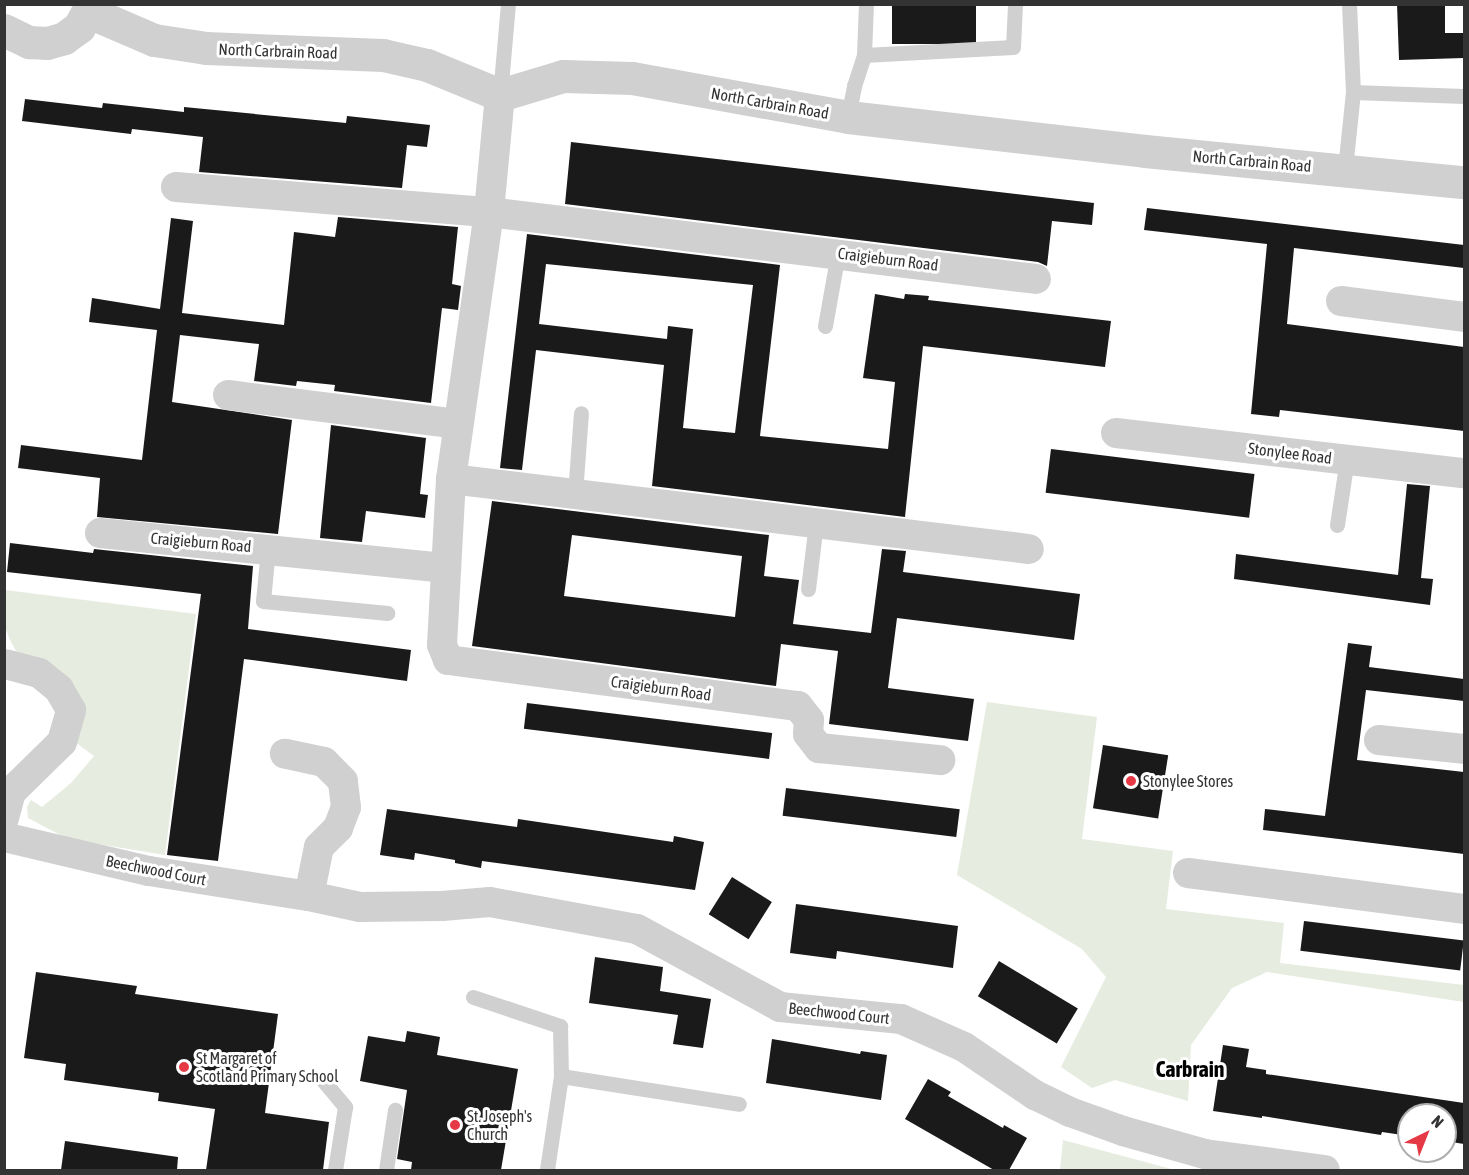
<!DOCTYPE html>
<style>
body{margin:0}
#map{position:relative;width:1469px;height:1175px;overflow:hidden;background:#fff;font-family:"Asap Condensed",sans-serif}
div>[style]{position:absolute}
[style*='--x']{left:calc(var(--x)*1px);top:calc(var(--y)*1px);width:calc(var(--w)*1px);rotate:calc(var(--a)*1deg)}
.green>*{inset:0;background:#e6ecdf}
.building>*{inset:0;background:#1a1a1a;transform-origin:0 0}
.service>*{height:15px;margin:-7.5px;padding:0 7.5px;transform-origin:7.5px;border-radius:7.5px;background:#d0d0d0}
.minor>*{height:30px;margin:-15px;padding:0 15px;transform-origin:15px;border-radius:15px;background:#d0d0d0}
.tertiary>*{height:33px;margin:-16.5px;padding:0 16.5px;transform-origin:16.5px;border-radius:16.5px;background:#d0d0d0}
.dots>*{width:16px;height:16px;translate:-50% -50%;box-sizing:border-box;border:3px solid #fff;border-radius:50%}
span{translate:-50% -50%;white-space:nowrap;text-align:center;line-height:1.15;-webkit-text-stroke:6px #fff;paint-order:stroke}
.street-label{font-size:16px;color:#333}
.poi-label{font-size:16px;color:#333}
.left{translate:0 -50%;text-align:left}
.district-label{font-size:22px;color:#000;font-weight:700}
.frame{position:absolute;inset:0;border:6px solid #333;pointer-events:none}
.north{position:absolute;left:1397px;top:1103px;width:60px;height:60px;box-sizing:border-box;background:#fff;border:2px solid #adadad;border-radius:50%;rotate:43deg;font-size:16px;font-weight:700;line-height:24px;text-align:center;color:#333}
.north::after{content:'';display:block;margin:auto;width:21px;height:27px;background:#e63946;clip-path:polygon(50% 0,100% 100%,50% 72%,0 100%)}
</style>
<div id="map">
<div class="green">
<div style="clip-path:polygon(5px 590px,196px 614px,165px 855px,68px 839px,28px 818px,27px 807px,31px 800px,42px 807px,71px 783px,94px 756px,75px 742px,31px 660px,16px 651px,10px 640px,5px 627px)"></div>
<div style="clip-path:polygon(987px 702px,1097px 717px,1082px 839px,1173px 851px,1166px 909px,1284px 923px,1280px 963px,1464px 985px,1464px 1002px,1267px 972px,1232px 988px,1191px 1045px,1188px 1101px,1115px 1080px,1092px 1088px,1061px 1067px,1106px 977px,1082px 949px,957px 875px)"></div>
<div style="clip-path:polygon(1063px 1140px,1175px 1170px,1060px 1170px)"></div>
</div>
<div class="building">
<div style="left:892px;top:4px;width:84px;height:40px"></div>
<div style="clip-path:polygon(1397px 4px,1445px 4px,1445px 33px,1464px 33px,1464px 58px,1399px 60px)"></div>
<div style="clip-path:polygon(25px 99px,102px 108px,103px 103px,184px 112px,184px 107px,346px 123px,347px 116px,430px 125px,427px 147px,407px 145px,402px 188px,199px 172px,203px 137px,132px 129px,131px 134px,22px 121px)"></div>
<div style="clip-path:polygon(571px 142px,1094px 203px,1092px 225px,1052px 221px,1047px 266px,1038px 262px,565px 204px)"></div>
<div style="clip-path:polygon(1147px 208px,1464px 245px,1464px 268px,1294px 248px,1287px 324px,1464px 347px,1464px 431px,1280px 410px,1279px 417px,1251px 414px,1267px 244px,1144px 230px)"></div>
<div style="clip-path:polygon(338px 217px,458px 227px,452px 284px,461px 286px,458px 310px,442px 308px,431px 403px,334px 391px,335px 385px,297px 381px,296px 386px,254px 381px,259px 344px,180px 335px,172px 402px,292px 420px,278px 534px,97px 517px,100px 478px,18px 468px,21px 445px,142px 460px,157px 330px,89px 322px,92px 298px,160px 309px,171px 218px,193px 221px,182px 313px,284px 325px,294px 232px,335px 237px)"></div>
<div style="clip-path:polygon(evenodd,527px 234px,780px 265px,760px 436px,888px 449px,895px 382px,863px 378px,875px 294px,904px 299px,905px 294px,929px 296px,928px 300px,1111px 321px,1105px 367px,923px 346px,905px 517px,652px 486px,664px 365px,536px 350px,522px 470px,500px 468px,527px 234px,546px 264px,753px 285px,735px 433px,683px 428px,693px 329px,668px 326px,667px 339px,539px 324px,546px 264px)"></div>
<div style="clip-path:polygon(331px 425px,426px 438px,420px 494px,428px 495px,425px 518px,366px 511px,362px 542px,320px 538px)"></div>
<div style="left:1051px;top:449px;width:205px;height:44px;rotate:7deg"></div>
<div style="clip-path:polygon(1407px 484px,1430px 486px,1421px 578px,1433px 579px,1430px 605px,1234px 579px,1236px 554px,1398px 575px)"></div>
<div style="clip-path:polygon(evenodd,492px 501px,769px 535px,764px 576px,799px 580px,793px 624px,871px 633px,882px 549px,906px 551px,903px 572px,1080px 594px,1074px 640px,897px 618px,888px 688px,974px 699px,968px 741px,829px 724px,838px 651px,781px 644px,776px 686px,472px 646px,492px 501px,572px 535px,742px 556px,735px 617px,564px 596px,572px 535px)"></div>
<div style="clip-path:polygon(10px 543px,93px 553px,94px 549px,253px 566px,248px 629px,411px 650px,407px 681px,244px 659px,218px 861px,167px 855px,201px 594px,7px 572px)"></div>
<div style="clip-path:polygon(1348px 643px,1372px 646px,1369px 667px,1464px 679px,1464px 701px,1366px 690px,1357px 760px,1464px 772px,1464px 854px,1263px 830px,1265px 809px,1325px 816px)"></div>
<div style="left:527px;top:703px;width:247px;height:26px;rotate:7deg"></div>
<div style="left:1103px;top:745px;width:66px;height:64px;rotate:9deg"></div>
<div style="left:786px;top:788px;width:175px;height:28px;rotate:7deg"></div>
<div style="clip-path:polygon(387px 809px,517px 827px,518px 819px,673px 842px,674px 836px,704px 842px,695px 890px,482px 861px,481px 868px,455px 863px,455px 860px,415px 853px,414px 860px,380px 855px)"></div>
<div style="left:732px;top:877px;width:47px;height:44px;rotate:32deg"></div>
<div style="clip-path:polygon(796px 904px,958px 926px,953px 968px,837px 951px,836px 959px,790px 953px)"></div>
<div style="left:1304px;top:921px;width:161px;height:30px;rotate:7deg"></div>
<div style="clip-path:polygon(595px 957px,663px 967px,660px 991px,711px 999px,703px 1048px,673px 1044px,678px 1015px,589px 1003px)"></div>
<div style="left:999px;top:961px;width:92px;height:41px;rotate:31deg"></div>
<div style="clip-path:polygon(36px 972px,137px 986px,135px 994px,278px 1014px,265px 1113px,329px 1122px,323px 1170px,206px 1170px,215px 1109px,158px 1101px,159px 1093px,64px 1080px,66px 1064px,24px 1058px)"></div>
<div style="clip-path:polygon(407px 1031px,440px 1037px,437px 1055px,518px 1069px,501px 1170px,411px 1170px,412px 1162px,397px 1159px,407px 1090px,360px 1081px,368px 1036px,405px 1042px)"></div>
<div style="clip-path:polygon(772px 1039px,860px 1054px,861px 1051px,887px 1055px,881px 1100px,766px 1083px)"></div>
<div style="clip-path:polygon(1223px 1045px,1249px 1049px,1246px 1067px,1266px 1070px,1266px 1074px,1464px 1103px,1464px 1144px,1445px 1141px,1445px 1115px,1409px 1115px,1409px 1136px,1382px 1132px,1381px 1135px,1262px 1116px,1262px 1118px,1213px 1111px)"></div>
<div style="clip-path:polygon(928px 1079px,951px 1092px,948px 1096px,1003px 1128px,1004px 1125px,1027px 1138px,1009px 1170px,994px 1170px,905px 1119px)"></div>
<div style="clip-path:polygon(65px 1141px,178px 1157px,177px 1170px,61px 1170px)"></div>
</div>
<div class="service">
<div style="--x:864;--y:55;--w:149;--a:-3.1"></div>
<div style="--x:1013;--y:47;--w:43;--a:-87.3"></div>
<div style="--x:1353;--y:92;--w:111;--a:2.1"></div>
<div style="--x:500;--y:95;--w:91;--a:-85"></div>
<div style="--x:848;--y:117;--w:32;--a:-79"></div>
<div style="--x:854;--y:86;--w:33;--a:-72"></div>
<div style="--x:864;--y:55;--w:51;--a:-87.8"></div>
<div style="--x:1345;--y:169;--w:77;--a:-84.1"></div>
<div style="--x:1353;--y:92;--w:88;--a:-92.6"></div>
<div style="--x:825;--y:326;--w:74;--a:-79.9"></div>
<div style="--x:575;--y:494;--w:81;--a:-85.8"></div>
<div style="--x:1337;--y:525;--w:67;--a:-81.4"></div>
<div style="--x:268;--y:549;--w:52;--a:95.5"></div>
<div style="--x:263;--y:601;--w:125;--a:5.5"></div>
<div style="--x:808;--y:589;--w:66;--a:-83.1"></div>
<div style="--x:473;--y:997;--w:92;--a:18.4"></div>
<div style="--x:560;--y:1026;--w:50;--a:88.9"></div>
<div style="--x:561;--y:1076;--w:95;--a:98.5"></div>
<div style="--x:561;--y:1076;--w:180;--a:8.9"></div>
<div style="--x:321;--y:1078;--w:38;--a:50"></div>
<div style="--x:345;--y:1107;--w:64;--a:99"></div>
<div style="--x:386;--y:1170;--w:61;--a:-81.5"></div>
</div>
<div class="minor">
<div style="--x:500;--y:95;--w:118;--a:95.4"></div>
<div style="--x:489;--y:212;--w:270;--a:98.1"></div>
<div style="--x:451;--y:479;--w:166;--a:93.1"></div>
<div style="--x:442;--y:645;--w:16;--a:68"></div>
<div style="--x:448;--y:660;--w:353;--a:7.5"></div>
<div style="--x:798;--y:706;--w:18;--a:52"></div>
<div style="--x:809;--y:720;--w:14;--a:94"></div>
<div style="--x:808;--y:734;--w:18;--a:52"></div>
<div style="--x:819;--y:748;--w:122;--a:5.7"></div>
<div style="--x:176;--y:187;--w:314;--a:4.6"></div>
<div style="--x:489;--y:212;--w:551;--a:6.98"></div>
<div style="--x:1341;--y:301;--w:124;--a:7.4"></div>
<div style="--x:228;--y:395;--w:231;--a:7.2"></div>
<div style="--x:1116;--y:433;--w:350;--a:6.6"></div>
<div style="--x:451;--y:479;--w:582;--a:6.91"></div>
<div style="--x:100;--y:533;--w:348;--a:5.8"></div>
<div style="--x:1379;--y:740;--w:85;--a:6"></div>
<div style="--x:4;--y:818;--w:27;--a:-75"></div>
<div style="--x:11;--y:792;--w:71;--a:-44.4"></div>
<div style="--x:62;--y:742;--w:33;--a:-74"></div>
<div style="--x:71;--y:710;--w:24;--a:-120"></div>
<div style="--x:59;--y:689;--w:26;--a:-141"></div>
<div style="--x:39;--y:673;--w:34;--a:-165"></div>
<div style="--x:4;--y:837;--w:149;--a:13.2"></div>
<div style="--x:149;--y:871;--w:162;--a:8.9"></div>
<div style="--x:309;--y:896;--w:50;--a:-78.5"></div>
<div style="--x:319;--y:847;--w:27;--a:-45"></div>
<div style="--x:338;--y:828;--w:22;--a:-69"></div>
<div style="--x:346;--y:807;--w:26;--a:-97"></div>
<div style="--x:343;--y:781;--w:27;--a:-135"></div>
<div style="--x:324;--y:762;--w:40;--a:-168"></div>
<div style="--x:1188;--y:873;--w:278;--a:7.4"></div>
<div style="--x:309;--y:896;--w:52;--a:12.2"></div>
<div style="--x:360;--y:907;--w:82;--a:-0.7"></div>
<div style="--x:442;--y:906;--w:48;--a:-4.8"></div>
<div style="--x:490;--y:902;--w:149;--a:10.4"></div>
<div style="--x:637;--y:929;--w:163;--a:28.6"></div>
<div style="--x:780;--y:1007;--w:122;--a:5.7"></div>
<div style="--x:901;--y:1019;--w:69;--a:24"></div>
<div style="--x:964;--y:1047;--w:86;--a:34.1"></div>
<div style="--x:1035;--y:1095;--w:39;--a:26"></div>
<div style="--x:1070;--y:1112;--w:56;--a:19.7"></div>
<div style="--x:1123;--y:1131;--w:85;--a:15.7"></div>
<div style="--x:1205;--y:1154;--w:121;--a:7.6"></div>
</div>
<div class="tertiary">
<div style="--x:89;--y:12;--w:71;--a:23.3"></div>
<div style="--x:154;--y:40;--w:53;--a:8.7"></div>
<div style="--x:206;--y:48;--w:177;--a:2.3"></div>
<div style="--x:383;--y:55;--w:45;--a:12.8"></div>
<div style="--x:427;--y:65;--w:79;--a:22.3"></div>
<div style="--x:500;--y:95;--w:66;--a:-16.8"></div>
<div style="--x:563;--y:76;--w:69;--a:1.7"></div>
<div style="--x:632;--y:78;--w:219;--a:10.2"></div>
<div style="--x:848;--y:117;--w:299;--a:6.5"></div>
<div style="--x:1145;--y:151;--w:321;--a:5.6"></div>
<div style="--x:4;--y:30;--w:28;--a:26"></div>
<div style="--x:29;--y:42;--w:18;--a:3"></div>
<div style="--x:47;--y:43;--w:18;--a:-16"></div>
<div style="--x:64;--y:38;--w:19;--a:-36"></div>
<div style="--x:79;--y:27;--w:26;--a:-61"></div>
</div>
<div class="dots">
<div style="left:1131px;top:781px;background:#e63946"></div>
<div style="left:184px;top:1067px;background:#e63946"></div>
<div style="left:455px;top:1125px;background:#e63946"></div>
</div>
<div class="street-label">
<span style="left:278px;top:51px;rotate:2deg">North Carbrain Road</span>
<span style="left:770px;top:103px;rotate:10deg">North Carbrain Road</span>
<span style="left:1252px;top:161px;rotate:5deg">North Carbrain Road</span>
<span style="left:888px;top:259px;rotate:7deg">Craigieburn Road</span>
<span style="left:1290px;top:453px;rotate:7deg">Stonylee Road</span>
<span style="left:201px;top:542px;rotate:5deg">Craigieburn Road</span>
<span style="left:661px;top:688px;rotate:8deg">Craigieburn Road</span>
<span style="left:156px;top:870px;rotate:11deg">Beechwood Court</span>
<span style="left:839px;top:1013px;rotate:6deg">Beechwood Court</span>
</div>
<div class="poi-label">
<span class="left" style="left:1143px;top:781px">Stonylee Stores</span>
<span class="left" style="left:196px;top:1067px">St Margaret of<br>Scotland Primary School</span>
<span class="left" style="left:467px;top:1125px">St. Joseph's<br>Church</span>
</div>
<div class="district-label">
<span style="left:1190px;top:1070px">Carbrain</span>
</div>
<div class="frame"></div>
<div class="north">N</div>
</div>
